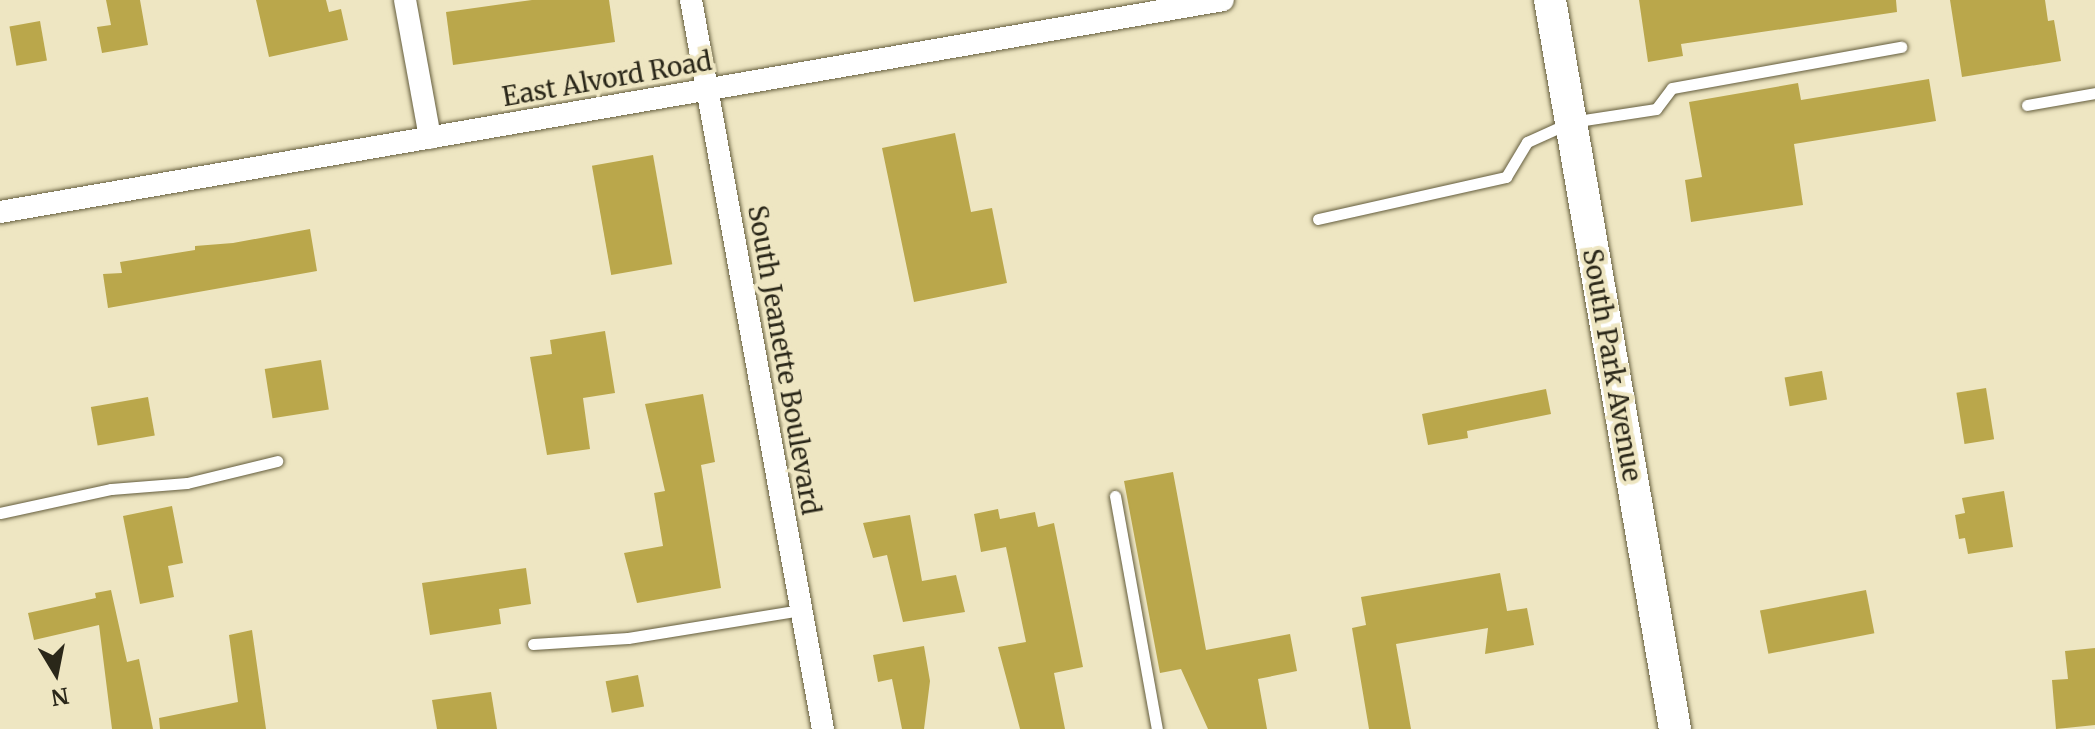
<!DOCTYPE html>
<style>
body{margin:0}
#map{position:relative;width:2095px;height:729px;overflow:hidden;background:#eee6c2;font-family:Merriweather,serif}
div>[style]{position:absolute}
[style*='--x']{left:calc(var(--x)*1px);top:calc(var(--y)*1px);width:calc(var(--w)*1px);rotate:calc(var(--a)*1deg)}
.building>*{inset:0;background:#baa74b;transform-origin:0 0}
.roads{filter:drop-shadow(0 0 2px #645d3d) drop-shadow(0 0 2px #645d3d)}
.lane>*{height:11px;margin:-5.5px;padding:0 5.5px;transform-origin:5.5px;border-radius:5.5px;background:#fff}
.street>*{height:22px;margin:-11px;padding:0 11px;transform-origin:11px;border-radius:11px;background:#fff}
.secondary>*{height:32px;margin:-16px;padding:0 16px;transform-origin:16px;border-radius:16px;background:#fff}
span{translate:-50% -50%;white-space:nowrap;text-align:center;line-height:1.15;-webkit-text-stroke:8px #eee6c2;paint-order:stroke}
.street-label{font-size:26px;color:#2a2719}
.north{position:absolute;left:16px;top:633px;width:80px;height:80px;-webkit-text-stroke:6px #eee6c2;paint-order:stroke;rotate:170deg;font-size:22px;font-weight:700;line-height:32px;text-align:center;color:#2a2719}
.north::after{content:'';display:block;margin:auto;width:28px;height:36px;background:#2a2719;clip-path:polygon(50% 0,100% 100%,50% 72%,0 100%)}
</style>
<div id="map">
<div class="building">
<div style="clip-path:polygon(106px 0,140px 0,148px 45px,102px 53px,97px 27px,111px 25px)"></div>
<div style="clip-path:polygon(256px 0,326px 0,329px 12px,341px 9px,348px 40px,269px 57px)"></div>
<div style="clip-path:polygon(532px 0,609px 0,615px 42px,453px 65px,446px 12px)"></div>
<div style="clip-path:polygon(1639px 0,1896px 0,1897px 12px,1681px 44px,1683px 56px,1648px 62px)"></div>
<div style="clip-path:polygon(1950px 0,2045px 0,2048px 21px,2054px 20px,2061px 61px,1962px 77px)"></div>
<div style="left:40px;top:21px;width:40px;height:31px;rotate:80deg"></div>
<div style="clip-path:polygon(1929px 79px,1936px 121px,1794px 144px,1803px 205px,1691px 222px,1685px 180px,1702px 177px,1689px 102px,1798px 83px,1801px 100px)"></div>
<div style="clip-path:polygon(955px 133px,971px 212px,992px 208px,1007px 283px,914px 302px,882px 148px)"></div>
<div style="left:653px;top:155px;width:111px;height:62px;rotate:80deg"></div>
<div style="clip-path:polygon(310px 229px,317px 271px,108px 308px,103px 274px,122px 273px,120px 262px,195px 250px,195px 246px,233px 243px)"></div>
<div style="clip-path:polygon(605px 331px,615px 393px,583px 398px,590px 449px,547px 455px,530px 357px,552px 354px,550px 340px)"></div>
<div style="left:321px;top:360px;width:50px;height:57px;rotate:81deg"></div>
<div style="left:1822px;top:371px;width:29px;height:38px;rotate:80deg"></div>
<div style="left:1986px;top:388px;width:52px;height:30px;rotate:81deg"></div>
<div style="clip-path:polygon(1546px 389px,1551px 414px,1467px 431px,1468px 438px,1428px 445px,1422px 414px)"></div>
<div style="clip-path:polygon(703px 394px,715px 462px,701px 465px,721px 588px,637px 603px,624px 553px,663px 546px,654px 493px,665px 491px,645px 404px)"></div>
<div style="left:148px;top:397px;width:39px;height:58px;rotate:80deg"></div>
<div style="clip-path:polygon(1173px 472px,1206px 650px,1290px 634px,1297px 671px,1258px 679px,1267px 729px,1208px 729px,1181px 669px,1160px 673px,1124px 481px)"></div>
<div style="clip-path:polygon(2004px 491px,2013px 547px,1968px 554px,1965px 538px,1959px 539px,1955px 515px,1965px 513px,1962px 498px)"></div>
<div style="clip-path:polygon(172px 506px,183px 563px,168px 566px,174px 597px,140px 604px,123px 516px)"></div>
<div style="clip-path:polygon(998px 509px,1000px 519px,1035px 512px,1038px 527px,1054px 523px,1083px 667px,1054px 673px,1065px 729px,1020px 729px,998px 647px,1026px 642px,1006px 547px,981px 552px,974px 514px)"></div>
<div style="clip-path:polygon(910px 515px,922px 581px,956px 575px,965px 612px,903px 622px,887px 555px,873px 558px,863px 523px)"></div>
<div style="clip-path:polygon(526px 568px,531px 604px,499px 609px,501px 624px,430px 635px,422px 583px)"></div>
<div style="clip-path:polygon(1500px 573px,1507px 611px,1527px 608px,1534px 645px,1485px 654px,1488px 628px,1396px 644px,1411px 729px,1369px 729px,1352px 628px,1366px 625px,1361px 597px)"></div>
<div style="clip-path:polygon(111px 590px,127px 662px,139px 659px,153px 729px,112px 729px,99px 625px,34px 640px,28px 613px,96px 598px,95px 593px)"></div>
<div style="left:1866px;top:590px;width:44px;height:108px;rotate:79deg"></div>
<div style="clip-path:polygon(252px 630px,266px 729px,160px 729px,159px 718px,238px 702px,229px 635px)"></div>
<div style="clip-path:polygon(924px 646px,930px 681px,924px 729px,902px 729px,892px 679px,878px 682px,873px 655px)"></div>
<div style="clip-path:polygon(2095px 648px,2095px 725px,2056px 729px,2052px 680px,2068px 679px,2065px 651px)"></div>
<div style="left:638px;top:675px;width:32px;height:33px;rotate:79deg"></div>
<div style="clip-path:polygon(491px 692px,497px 729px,437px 729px,432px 700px)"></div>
</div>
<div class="roads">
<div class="lane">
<div style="--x:2027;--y:105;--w:69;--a:-10"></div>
<div style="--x:1318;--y:219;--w:193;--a:-12.6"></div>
<div style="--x:1506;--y:177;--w:41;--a:-59"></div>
<div style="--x:1527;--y:142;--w:48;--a:-24.4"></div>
<div style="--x:1571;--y:122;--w:86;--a:-8.7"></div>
<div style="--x:1656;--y:109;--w:26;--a:-53"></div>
<div style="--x:1672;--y:88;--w:233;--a:-10.2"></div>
<div style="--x:1115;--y:496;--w:237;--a:79.8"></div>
<div style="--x:0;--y:513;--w:114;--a:-12.2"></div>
<div style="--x:111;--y:489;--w:76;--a:-4.5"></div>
<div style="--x:187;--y:483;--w:93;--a:-13.7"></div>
<div style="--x:533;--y:644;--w:95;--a:-3.6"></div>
<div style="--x:628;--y:638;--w:175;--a:-9.2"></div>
</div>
<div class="street">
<div style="--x:405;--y:0;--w:140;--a:79.7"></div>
<div style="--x:691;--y:0;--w:741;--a:79.74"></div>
<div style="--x:0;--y:212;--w:1241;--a:-9.83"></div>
</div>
<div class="secondary">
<div style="--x:1550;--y:0;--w:740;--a:80.27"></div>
</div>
</div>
<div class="street-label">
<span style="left:607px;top:79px;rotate:-10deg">East Alvord Road</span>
<span style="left:784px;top:360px;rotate:80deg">South Jeanette Boulevard</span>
<span style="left:1612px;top:365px;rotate:80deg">South Park Avenue</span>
</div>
<div class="north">N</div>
</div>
